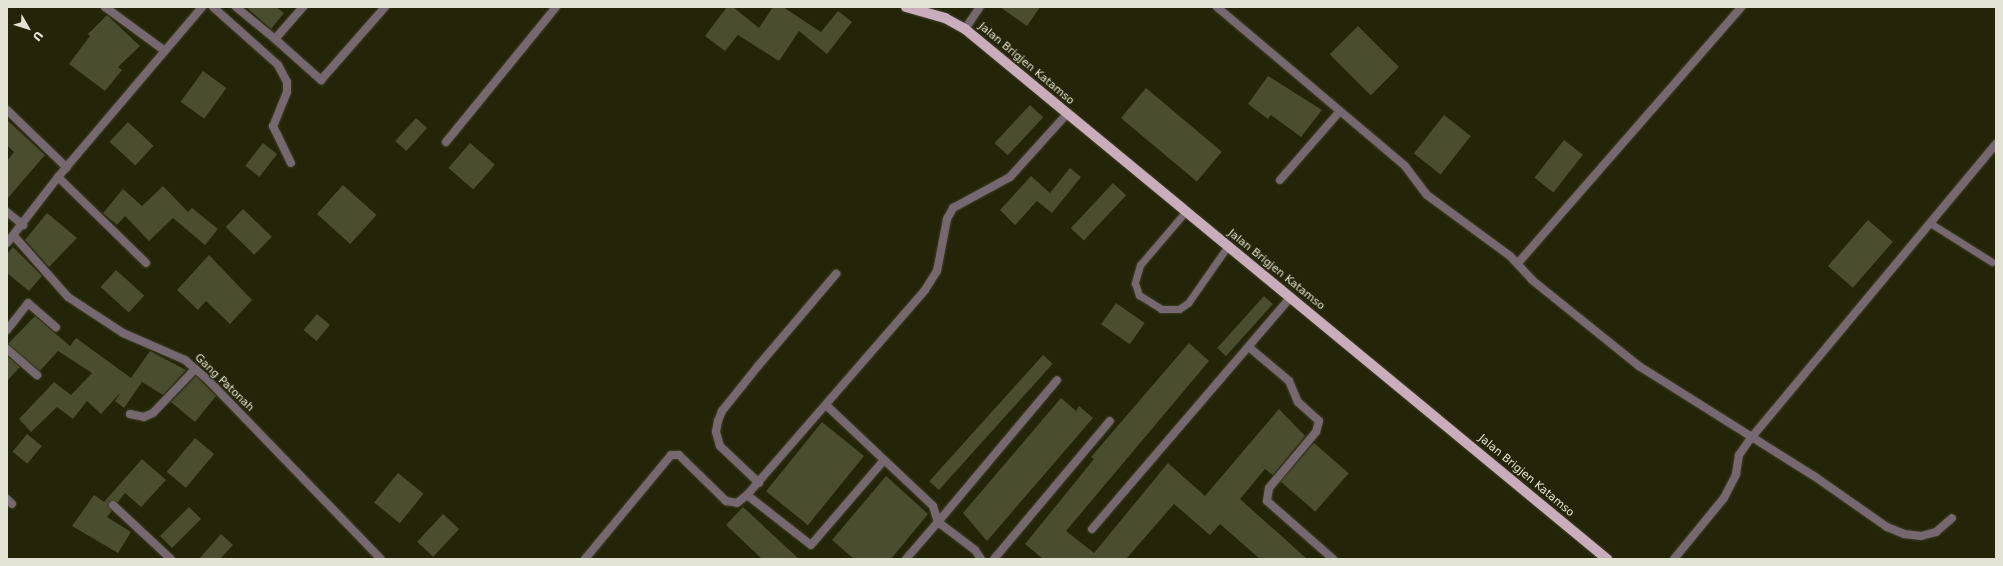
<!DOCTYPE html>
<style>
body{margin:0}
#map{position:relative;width:2003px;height:566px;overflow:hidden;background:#242508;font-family:"DejaVu Sans",sans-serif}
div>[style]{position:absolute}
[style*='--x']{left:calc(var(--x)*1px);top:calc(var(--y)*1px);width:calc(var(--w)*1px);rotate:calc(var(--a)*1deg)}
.building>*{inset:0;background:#4b4d2f;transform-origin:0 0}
.roads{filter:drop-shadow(0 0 1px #3f4024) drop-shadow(0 0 1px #3f4024)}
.service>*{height:7px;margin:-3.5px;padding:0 3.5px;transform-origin:3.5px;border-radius:3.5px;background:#766870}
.minor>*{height:8px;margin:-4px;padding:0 4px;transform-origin:4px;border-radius:4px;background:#766870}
.primary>*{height:10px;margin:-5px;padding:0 5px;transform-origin:5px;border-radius:5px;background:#c9adbd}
span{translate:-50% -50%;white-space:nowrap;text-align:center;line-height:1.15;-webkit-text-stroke:3px #242508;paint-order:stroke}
.street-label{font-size:11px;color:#e2e3d2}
.frame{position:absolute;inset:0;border:8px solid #e2e3d2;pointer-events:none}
.north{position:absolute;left:8px;top:8px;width:40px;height:40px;-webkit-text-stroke:3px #242508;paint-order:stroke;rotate:129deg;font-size:11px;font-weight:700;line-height:16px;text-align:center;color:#e2e3d2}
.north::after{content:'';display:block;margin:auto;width:14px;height:18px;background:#e2e3d2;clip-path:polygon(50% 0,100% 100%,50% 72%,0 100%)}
</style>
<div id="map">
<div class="building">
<div style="clip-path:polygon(246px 7px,276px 7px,284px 13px,271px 29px)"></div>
<div style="clip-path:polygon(727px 7px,733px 7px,759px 28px,773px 7px,783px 7px,821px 32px,838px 11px,852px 22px,827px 54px,799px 31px,779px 61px,738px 35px,725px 51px,705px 36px)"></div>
<div style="clip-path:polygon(1000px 7px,1040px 7px,1027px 26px)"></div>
<div style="clip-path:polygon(107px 15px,140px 46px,118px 67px,122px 70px,105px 91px,69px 64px,90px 36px,88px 34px)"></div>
<div style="left:1358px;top:26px;width:58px;height:40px;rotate:45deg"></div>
<div style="left:203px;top:71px;width:29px;height:38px;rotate:36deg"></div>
<div style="clip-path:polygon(1268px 76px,1322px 110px,1301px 137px,1271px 115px,1268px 119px,1248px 104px)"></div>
<div style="left:1146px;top:88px;width:99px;height:39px;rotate:40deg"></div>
<div style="left:1030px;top:105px;width:18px;height:52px;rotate:43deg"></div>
<div style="left:1444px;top:115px;width:34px;height:49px;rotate:38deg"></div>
<div style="left:416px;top:118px;width:15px;height:31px;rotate:42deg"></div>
<div style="clip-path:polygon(7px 120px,45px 155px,7px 199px,7px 161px,14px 152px,7px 145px)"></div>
<div style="left:128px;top:122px;width:35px;height:27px;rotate:43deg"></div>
<div style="left:1564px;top:140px;width:24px;height:48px;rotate:38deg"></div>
<div style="left:263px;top:143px;width:18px;height:29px;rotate:38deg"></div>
<div style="left:470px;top:143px;width:33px;height:33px;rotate:41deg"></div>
<div style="clip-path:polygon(1070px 168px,1081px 177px,1052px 213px,1037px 201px,1015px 225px,1000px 210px,1031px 176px,1050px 193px)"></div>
<div style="left:1113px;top:183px;width:18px;height:62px;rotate:43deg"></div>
<div style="left:343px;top:185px;width:45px;height:39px;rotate:42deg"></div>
<div style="clip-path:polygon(163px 186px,188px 212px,192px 208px,218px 229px,205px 245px,173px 218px,149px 241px,125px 216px,117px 225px,103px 213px,123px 189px,142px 206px)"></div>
<div style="left:243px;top:209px;width:40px;height:25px;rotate:44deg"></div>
<div style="clip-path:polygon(47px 213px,77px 238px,49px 267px,25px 240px)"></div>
<div style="left:1868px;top:220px;width:33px;height:61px;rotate:41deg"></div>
<div style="clip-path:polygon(13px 247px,42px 276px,29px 291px,7px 273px,7px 254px)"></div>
<div style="clip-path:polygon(209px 255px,252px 300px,230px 324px,206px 301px,198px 310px,177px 290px)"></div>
<div style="left:116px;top:270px;width:38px;height:23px;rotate:42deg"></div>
<div style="left:1264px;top:296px;width:12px;height:70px;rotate:42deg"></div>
<div style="left:1116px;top:303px;width:35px;height:26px;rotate:35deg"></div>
<div style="left:317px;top:314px;width:17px;height:21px;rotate:40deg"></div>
<div style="clip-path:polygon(35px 316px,70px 346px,76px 338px,131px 378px,150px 351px,186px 370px,163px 395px,142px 382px,124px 408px,115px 401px,121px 392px,101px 414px,87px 401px,73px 419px,57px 407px,31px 432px,19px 419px,54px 382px,71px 395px,92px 373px,58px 351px,40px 371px,8px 344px)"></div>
<div style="clip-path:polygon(1189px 343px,1209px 361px,1066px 531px,1094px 553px,1168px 463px,1205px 496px,1279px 409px,1305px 436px,1273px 475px,1265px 469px,1240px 499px,1307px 559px,1260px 559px,1220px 524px,1210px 535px,1174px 504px,1126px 559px,1043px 559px,1025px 544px,1094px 459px,1091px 457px)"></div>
<div style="left:1043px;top:355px;width:13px;height:170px;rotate:42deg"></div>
<div style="clip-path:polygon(7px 356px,20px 367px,7px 381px)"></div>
<div style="clip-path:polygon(196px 376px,216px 396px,195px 422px,171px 402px)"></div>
<div style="clip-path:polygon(1061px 398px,1076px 411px,1079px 406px,1093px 418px,987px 541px,963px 513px)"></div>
<div style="left:822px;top:422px;width:54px;height:89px;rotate:39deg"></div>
<div style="left:27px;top:434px;width:19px;height:23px;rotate:39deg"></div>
<div style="left:195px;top:438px;width:25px;height:44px;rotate:40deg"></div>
<div style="left:1314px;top:443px;width:46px;height:51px;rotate:41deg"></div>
<div style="clip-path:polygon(142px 459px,166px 480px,141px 507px,125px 493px,118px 502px,109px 502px,112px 511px,107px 517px,131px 532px,118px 553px,72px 526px,94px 495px,104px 502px)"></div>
<div style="left:398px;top:473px;width:33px;height:38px;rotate:39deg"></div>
<div style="clip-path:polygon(886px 476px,928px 514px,891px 559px,854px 559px,832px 540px)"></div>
<div style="left:189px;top:507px;width:17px;height:41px;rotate:45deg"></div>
<div style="clip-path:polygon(743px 507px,799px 559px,762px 559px,726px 525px)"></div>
<div style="left:443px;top:514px;width:22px;height:38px;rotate:43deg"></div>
<div style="clip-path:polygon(221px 534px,233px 545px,220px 559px,199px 559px)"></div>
</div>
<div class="roads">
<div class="service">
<div style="--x:1186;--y:211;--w:71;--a:130.4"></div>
<div style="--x:1140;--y:265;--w:19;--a:106"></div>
<div style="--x:1135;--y:283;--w:13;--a:72"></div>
<div style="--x:1139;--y:295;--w:26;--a:32"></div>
<div style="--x:1161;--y:309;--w:18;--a:0"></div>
<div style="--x:1179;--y:309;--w:11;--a:-34"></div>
<div style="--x:1188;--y:303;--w:68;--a:-55.1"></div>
<div style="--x:1930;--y:223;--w:73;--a:32.2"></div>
</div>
<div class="minor">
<div style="--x:105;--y:7;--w:74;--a:36.3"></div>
<div style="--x:213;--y:7;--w:87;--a:41.7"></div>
<div style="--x:278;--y:65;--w:19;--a:62"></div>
<div style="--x:287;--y:82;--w:10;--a:90"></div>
<div style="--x:287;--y:92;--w:37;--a:112"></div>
<div style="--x:273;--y:126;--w:41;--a:64.1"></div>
<div style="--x:236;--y:7;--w:50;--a:39.4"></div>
<div style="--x:275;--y:39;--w:43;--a:-48.8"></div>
<div style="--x:1217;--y:7;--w:246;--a:40.2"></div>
<div style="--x:1405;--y:166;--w:36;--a:53"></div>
<div style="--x:1427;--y:195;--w:103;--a:36.3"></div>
<div style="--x:1510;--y:256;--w:33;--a:47"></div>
<div style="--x:1532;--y:280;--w:137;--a:38.8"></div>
<div style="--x:1639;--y:366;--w:207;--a:32.2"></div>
<div style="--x:1814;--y:476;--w:89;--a:34.9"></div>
<div style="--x:1887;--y:527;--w:18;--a:22"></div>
<div style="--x:1904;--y:534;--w:17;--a:7"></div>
<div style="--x:1921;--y:536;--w:16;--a:-15"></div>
<div style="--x:1936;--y:532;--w:21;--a:-41"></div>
<div style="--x:965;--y:29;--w:27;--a:-56"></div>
<div style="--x:275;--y:39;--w:62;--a:41.7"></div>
<div style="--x:321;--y:80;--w:97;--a:-48.8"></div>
<div style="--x:7;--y:110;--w:83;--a:44"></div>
<div style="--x:446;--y:142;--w:174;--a:-50.8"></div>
<div style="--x:58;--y:177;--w:123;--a:44.3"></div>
<div style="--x:1280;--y:180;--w:91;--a:-49"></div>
<div style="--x:7;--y:212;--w:21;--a:39"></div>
<div style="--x:14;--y:236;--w:81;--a:48.5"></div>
<div style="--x:68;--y:297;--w:66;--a:33.2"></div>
<div style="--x:123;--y:333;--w:68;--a:23.5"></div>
<div style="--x:185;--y:360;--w:29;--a:41"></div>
<div style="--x:207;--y:379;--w:250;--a:46"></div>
<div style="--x:7;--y:243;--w:83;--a:-52.3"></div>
<div style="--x:58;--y:177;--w:223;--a:-49.7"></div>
<div style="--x:1518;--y:263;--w:340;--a:-48.9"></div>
<div style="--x:7;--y:330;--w:34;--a:-52"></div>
<div style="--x:28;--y:303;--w:37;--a:41"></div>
<div style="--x:1250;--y:348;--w:51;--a:40.2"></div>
<div style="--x:1289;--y:381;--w:23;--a:67"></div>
<div style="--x:1298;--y:402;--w:28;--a:42"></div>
<div style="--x:1319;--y:421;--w:11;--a:105"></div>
<div style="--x:1316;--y:432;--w:73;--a:130"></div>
<div style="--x:1269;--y:488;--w:13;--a:99"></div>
<div style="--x:1267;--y:501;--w:88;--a:41.3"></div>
<div style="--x:7;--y:349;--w:40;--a:41"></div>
<div style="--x:826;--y:405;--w:147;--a:43.3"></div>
<div style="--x:933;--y:506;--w:17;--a:73"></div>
<div style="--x:938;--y:522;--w:185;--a:-50"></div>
<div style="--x:130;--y:414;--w:14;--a:12"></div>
<div style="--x:144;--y:417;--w:10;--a:-24"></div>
<div style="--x:153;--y:413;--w:61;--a:-46.3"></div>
<div style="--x:759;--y:483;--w:54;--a:-136.5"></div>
<div style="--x:720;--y:446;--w:15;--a:-106"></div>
<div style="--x:716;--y:432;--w:11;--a:-80"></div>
<div style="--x:718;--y:421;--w:11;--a:-68"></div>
<div style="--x:722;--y:411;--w:58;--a:-51.3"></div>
<div style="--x:758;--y:366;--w:121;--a:-49.7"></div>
<div style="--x:747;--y:495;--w:81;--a:38"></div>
<div style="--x:811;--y:545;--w:112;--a:-49.3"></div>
<div style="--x:7;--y:499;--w:7;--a:45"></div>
<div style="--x:113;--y:505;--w:79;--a:43"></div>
<div style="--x:1092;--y:529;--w:306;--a:-49.4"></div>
<div style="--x:585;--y:559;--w:135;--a:-50.4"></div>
<div style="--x:671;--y:455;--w:8;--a:0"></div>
<div style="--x:679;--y:455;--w:66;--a:44.4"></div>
<div style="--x:726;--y:501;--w:11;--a:10"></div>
<div style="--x:737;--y:503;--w:13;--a:-39"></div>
<div style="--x:747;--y:495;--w:271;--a:-49"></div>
<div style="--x:925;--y:290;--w:22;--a:-58"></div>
<div style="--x:937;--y:271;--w:53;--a:-79.1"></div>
<div style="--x:947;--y:219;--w:13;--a:-61"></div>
<div style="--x:953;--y:208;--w:65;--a:-28.5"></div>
<div style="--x:1010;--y:177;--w:85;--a:-47.9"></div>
<div style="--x:906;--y:559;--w:49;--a:-49.1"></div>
<div style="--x:938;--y:522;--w:46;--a:37.1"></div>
<div style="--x:975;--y:550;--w:11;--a:56"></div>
<div style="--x:994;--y:559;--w:180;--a:-50"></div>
<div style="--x:1674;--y:559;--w:79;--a:-50.7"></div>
<div style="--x:1724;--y:498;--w:27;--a:-63"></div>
<div style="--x:1736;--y:474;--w:19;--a:-81"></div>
<div style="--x:1739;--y:455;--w:21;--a:-55"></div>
<div style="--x:1751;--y:438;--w:383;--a:-50.2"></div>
</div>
<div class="primary">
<div style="--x:906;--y:7;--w:41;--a:15.8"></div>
<div style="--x:945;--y:18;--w:23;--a:29"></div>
<div style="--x:965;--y:29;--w:833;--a:39.54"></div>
</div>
</div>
<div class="street-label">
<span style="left:1026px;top:64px;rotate:40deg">Jalan Brigjen Katamso</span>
<span style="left:1276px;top:270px;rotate:39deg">Jalan Brigjen Katamso</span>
<span style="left:224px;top:383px;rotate:44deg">Gang Patonah</span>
<span style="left:1526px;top:476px;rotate:40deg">Jalan Brigjen Katamso</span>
</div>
<div class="frame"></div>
<div class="north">U</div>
</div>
